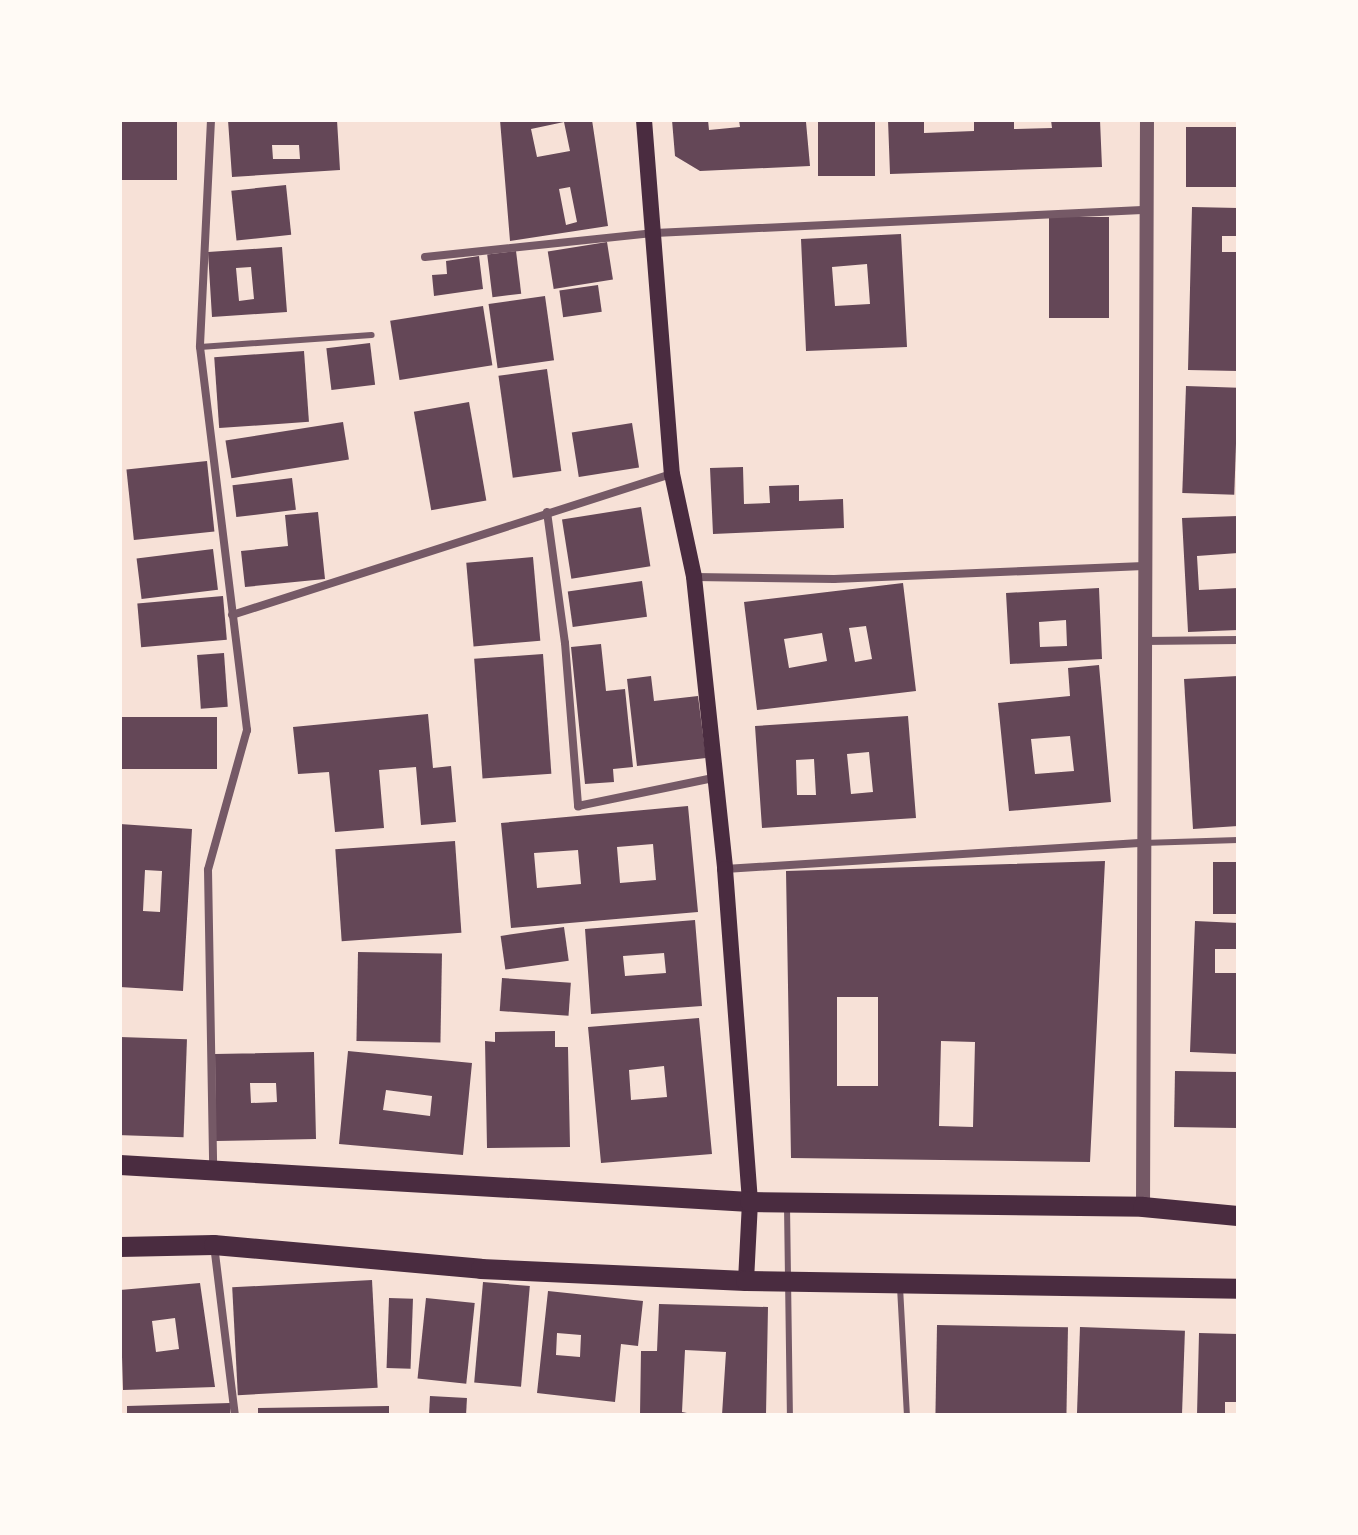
<!DOCTYPE html>
<style>
body{margin:0}
#map{position:relative;width:1358px;height:1535px;overflow:hidden;background:#f7e1d7;font-family:Jost,sans-serif}
div>[style]{position:absolute}
[style*='--x']{left:calc(var(--x)*1px);top:calc(var(--y)*1px);width:calc(var(--w)*1px);rotate:calc(var(--a)*1deg)}
.building>*{inset:0;background:#644757;transform-origin:0 0}
.service>*{height:6px;margin:-3px;padding:0 3px;transform-origin:3px;border-radius:3px;background:#755966}
.minor>*{height:8px;margin:-4px;padding:0 4px;transform-origin:4px;border-radius:4px;background:#755966}
.tertiary>*{height:14px;margin:-7px;padding:0 7px;transform-origin:7px;border-radius:7px;background:#755966}
.secondary>*{height:16px;margin:-8px;padding:0 8px;transform-origin:8px;border-radius:8px;background:#4a2c40}
.primary>*{height:20px;margin:-10px;padding:0 10px;transform-origin:10px;border-radius:10px;background:#4a2c40}
span{translate:-50% -50%;white-space:nowrap;text-align:center;line-height:1.15;-webkit-text-stroke:8px #fffaf5;paint-order:stroke}
.frame{position:absolute;inset:0;border:122px solid #fffaf5;pointer-events:none}
</style>
<div id="map">
<div class="building">
<div style="left:120px;top:120px;width:57px;height:60px"></div>
<div style="clip-path:polygon(evenodd,228px 120px,337px 120px,340px 170px,232px 177px,228px 120px,272px 145px,299px 145px,300px 159px,273px 159px,272px 145px)"></div>
<div style="clip-path:polygon(evenodd,500px 120px,592px 120px,608px 226px,510px 241px,500px 120px,564px 122px,570px 151px,537px 157px,531px 129px,564px 122px,500px 120px,570px 187px,577px 222px,566px 225px,559px 189px,570px 187px)"></div>
<div style="clip-path:polygon(672px 120px,708px 120px,709px 130px,740px 127px,739px 120px,806px 122px,810px 166px,700px 171px,675px 156px)"></div>
<div style="left:818px;top:120px;width:57px;height:56px"></div>
<div style="clip-path:polygon(888px 120px,924px 120px,924px 133px,974px 131px,974px 120px,1014px 120px,1014px 129px,1052px 128px,1051px 120px,1100px 120px,1102px 167px,890px 174px)"></div>
<div style="left:1238px;top:127px;width:60px;height:52px;rotate:90deg"></div>
<div style="left:286px;top:185px;width:50px;height:55px;rotate:84deg"></div>
<div style="clip-path:polygon(1192px 207px,1238px 208px,1238px 236px,1222px 236px,1222px 252px,1238px 252px,1238px 371px,1188px 370px)"></div>
<div style="left:1049px;top:217px;width:60px;height:101px"></div>
<div style="clip-path:polygon(evenodd,901px 234px,907px 347px,806px 351px,801px 239px,901px 234px,867px 264px,870px 304px,835px 306px,832px 267px,867px 264px)"></div>
<div style="left:607px;top:242px;width:38px;height:60px;rotate:81deg"></div>
<div style="clip-path:polygon(evenodd,282px 247px,287px 312px,212px 317px,208px 252px,282px 247px,251px 267px,254px 299px,239px 301px,236px 268px,251px 267px)"></div>
<div style="left:516px;top:251px;width:43px;height:29px;rotate:83deg"></div>
<div style="clip-path:polygon(479px 256px,483px 289px,434px 296px,432px 275px,447px 274px,446px 261px)"></div>
<div style="left:598px;top:285px;width:27px;height:39px;rotate:82deg"></div>
<div style="left:545px;top:296px;width:65px;height:57px;rotate:82deg"></div>
<div style="left:483px;top:306px;width:60px;height:94px;rotate:81deg"></div>
<div style="left:370px;top:343px;width:42px;height:44px;rotate:83deg"></div>
<div style="left:304px;top:351px;width:71px;height:90px;rotate:86deg"></div>
<div style="left:547px;top:369px;width:103px;height:49px;rotate:82deg"></div>
<div style="left:1186px;top:386px;width:52px;height:107px;rotate:2deg"></div>
<div style="left:469px;top:402px;width:100px;height:56px;rotate:80deg"></div>
<div style="left:343px;top:422px;width:38px;height:119px;rotate:81deg"></div>
<div style="left:632px;top:423px;width:45px;height:61px;rotate:81deg"></div>
<div style="left:207px;top:461px;width:71px;height:81px;rotate:84deg"></div>
<div style="clip-path:polygon(743px 467px,744px 504px,770px 503px,769px 486px,799px 485px,799px 501px,843px 499px,844px 528px,713px 534px,710px 468px)"></div>
<div style="left:292px;top:478px;width:32px;height:60px;rotate:83deg"></div>
<div style="left:641px;top:507px;width:60px;height:80px;rotate:81deg"></div>
<div style="clip-path:polygon(318px 512px,325px 579px,245px 587px,241px 551px,288px 546px,285px 515px)"></div>
<div style="clip-path:polygon(1238px 516px,1238px 553px,1197px 556px,1199px 590px,1238px 588px,1238px 630px,1188px 632px,1182px 518px)"></div>
<div style="left:213px;top:549px;width:41px;height:77px;rotate:83deg"></div>
<div style="left:533px;top:557px;width:84px;height:67px;rotate:85deg"></div>
<div style="left:642px;top:581px;width:36px;height:75px;rotate:82deg"></div>
<div style="clip-path:polygon(evenodd,903px 583px,916px 691px,757px 710px,744px 602px,903px 583px,866px 626px,872px 659px,855px 662px,849px 628px,866px 626px,903px 583px,822px 633px,827px 661px,789px 668px,784px 639px,822px 633px)"></div>
<div style="clip-path:polygon(evenodd,1099px 588px,1102px 659px,1010px 664px,1006px 593px,1099px 588px,1066px 620px,1067px 646px,1040px 647px,1039px 622px,1066px 620px)"></div>
<div style="left:223px;top:596px;width:44px;height:86px;rotate:85deg"></div>
<div style="clip-path:polygon(601px 644px,606px 691px,625px 689px,633px 767px,613px 769px,614px 782px,585px 784px,571px 647px)"></div>
<div style="left:224px;top:653px;width:54px;height:27px;rotate:86deg"></div>
<div style="left:543px;top:654px;width:120px;height:69px;rotate:86deg"></div>
<div style="clip-path:polygon(evenodd,1099px 665px,1111px 802px,1009px 811px,998px 703px,1070px 696px,1068px 668px,1099px 665px,1070px 736px,1074px 771px,1035px 774px,1031px 739px,1070px 736px)"></div>
<div style="clip-path:polygon(651px 676px,654px 701px,698px 696px,706px 758px,637px 766px,627px 679px)"></div>
<div style="clip-path:polygon(1238px 676px,1238px 826px,1193px 829px,1184px 679px)"></div>
<div style="clip-path:polygon(428px 714px,433px 768px,451px 766px,456px 822px,421px 825px,416px 767px,379px 770px,384px 828px,335px 832px,329px 772px,298px 774px,293px 727px)"></div>
<div style="clip-path:polygon(evenodd,908px 716px,916px 818px,762px 828px,755px 726px,908px 716px,869px 752px,873px 792px,851px 794px,847px 754px,869px 752px,908px 716px,814px 759px,816px 795px,797px 795px,796px 760px,814px 759px)"></div>
<div style="left:120px;top:717px;width:97px;height:52px"></div>
<div style="clip-path:polygon(evenodd,688px 806px,698px 912px,511px 928px,501px 823px,688px 806px,653px 844px,656px 880px,620px 883px,617px 847px,653px 844px,688px 806px,578px 850px,581px 884px,537px 888px,534px 853px,578px 850px)"></div>
<div style="clip-path:polygon(evenodd,120px 824px,192px 829px,183px 991px,120px 987px,120px 824px,145px 870px,162px 871px,160px 912px,143px 911px,145px 870px)"></div>
<div style="left:455px;top:841px;width:92px;height:120px;rotate:86deg"></div>
<div style="clip-path:polygon(evenodd,1105px 861px,1090px 1162px,791px 1158px,786px 871px,1105px 861px,837px 997px,878px 997px,878px 1086px,837px 1086px,837px 997px,1105px 861px,941px 1041px,975px 1042px,973px 1127px,939px 1126px,941px 1041px)"></div>
<div style="left:1213px;top:862px;width:25px;height:52px"></div>
<div style="clip-path:polygon(evenodd,695px 920px,702px 1006px,591px 1014px,585px 929px,695px 920px,664px 953px,666px 973px,625px 976px,623px 956px,664px 953px)"></div>
<div style="clip-path:polygon(1195px 921px,1238px 923px,1238px 949px,1215px 949px,1215px 973px,1238px 973px,1238px 1054px,1190px 1052px)"></div>
<div style="left:564px;top:927px;width:34px;height:64px;rotate:82deg"></div>
<div style="left:358px;top:952px;width:84px;height:89px;rotate:1deg"></div>
<div style="left:502px;top:978px;width:69px;height:33px;rotate:4deg"></div>
<div style="clip-path:polygon(evenodd,699px 1018px,712px 1154px,601px 1163px,588px 1027px,699px 1018px,664px 1066px,667px 1097px,631px 1100px,629px 1070px,664px 1066px)"></div>
<div style="clip-path:polygon(555px 1031px,555px 1047px,568px 1047px,570px 1147px,487px 1148px,485px 1041px,495px 1042px,495px 1032px)"></div>
<div style="left:120px;top:1037px;width:67px;height:98px;rotate:2deg"></div>
<div style="clip-path:polygon(evenodd,348px 1051px,472px 1063px,463px 1155px,339px 1144px,348px 1051px,386px 1090px,432px 1096px,430px 1116px,383px 1110px,386px 1090px)"></div>
<div style="clip-path:polygon(evenodd,314px 1052px,316px 1139px,216px 1141px,215px 1054px,314px 1052px,250px 1083px,276px 1083px,277px 1102px,251px 1103px,250px 1083px)"></div>
<div style="left:1175px;top:1071px;width:63px;height:56px;rotate:1deg"></div>
<div style="left:372px;top:1280px;width:108px;height:140px;rotate:87deg"></div>
<div style="left:483px;top:1282px;width:47px;height:101px;rotate:5deg"></div>
<div style="clip-path:polygon(evenodd,200px 1283px,215px 1387px,123px 1390px,120px 1290px,200px 1283px,175px 1318px,179px 1349px,156px 1352px,152px 1321px,175px 1318px)"></div>
<div style="clip-path:polygon(evenodd,548px 1291px,643px 1301px,638px 1346px,621px 1344px,615px 1402px,537px 1393px,548px 1291px,557px 1333px,581px 1335px,580px 1357px,556px 1355px,557px 1333px)"></div>
<div style="left:389px;top:1298px;width:24px;height:70px;rotate:2deg"></div>
<div style="left:426px;top:1298px;width:49px;height:81px;rotate:6deg"></div>
<div style="clip-path:polygon(659px 1304px,768px 1307px,766px 1415px,722px 1415px,726px 1352px,685px 1350px,682px 1412px,697px 1415px,640px 1415px,641px 1351px,657px 1351px)"></div>
<div style="left:937px;top:1325px;width:131px;height:90px;rotate:1deg"></div>
<div style="left:1080px;top:1327px;width:105px;height:88px;rotate:2deg"></div>
<div style="clip-path:polygon(1199px 1333px,1238px 1334px,1238px 1402px,1225px 1402px,1225px 1415px,1197px 1415px)"></div>
<div style="left:430px;top:1396px;width:37px;height:19px;rotate:3deg"></div>
<div style="clip-path:polygon(230px 1403px,230px 1415px,127px 1415px,127px 1406px)"></div>
<div style="clip-path:polygon(389px 1406px,389px 1415px,258px 1415px,258px 1408px)"></div>
</div>
<div class="service">
<div style="--x:200;--y:347;--w:172;--a:-4"></div>
<div style="--x:1143;--y:843;--w:95;--a:-1.8"></div>
<div style="--x:787;--y:1206;--w:209;--a:89.2"></div>
<div style="--x:900;--y:1287;--w:128;--a:86.9"></div>
</div>
<div class="minor">
<div style="--x:211;--y:120;--w:227;--a:92.8"></div>
<div style="--x:200;--y:347;--w:386;--a:83"></div>
<div style="--x:247;--y:730;--w:145;--a:105.6"></div>
<div style="--x:208;--y:870;--w:299;--a:89"></div>
<div style="--x:425;--y:257;--w:231;--a:-6"></div>
<div style="--x:655;--y:233;--w:493;--a:-2.7"></div>
<div style="--x:547;--y:512;--w:132;--a:82.2"></div>
<div style="--x:565;--y:643;--w:164;--a:85.4"></div>
<div style="--x:578;--y:806;--w:138;--a:-11.7"></div>
<div style="--x:695;--y:577;--w:139;--a:0.8"></div>
<div style="--x:834;--y:579;--w:310;--a:-2.4"></div>
<div style="--x:232;--y:615;--w:462;--a:-17.8"></div>
<div style="--x:1144;--y:641;--w:94;--a:-0.6"></div>
<div style="--x:725;--y:869;--w:419;--a:-3.6"></div>
<div style="--x:214;--y:1245;--w:171;--a:83"></div>
</div>
<div class="tertiary">
<div style="--x:1143;--y:1207;--w:1087;--a:-89.79"></div>
</div>
<div class="secondary">
<div style="--x:644;--y:120;--w:355;--a:85.5"></div>
<div style="--x:672;--y:474;--w:105;--a:77.9"></div>
<div style="--x:694;--y:577;--w:294;--a:83.9"></div>
<div style="--x:725;--y:869;--w:334;--a:85.7"></div>
<div style="--x:750;--y:1202;--w:79;--a:92.9"></div>
</div>
<div class="primary">
<div style="--x:120;--y:1165;--w:631;--a:3.36"></div>
<div style="--x:750;--y:1202;--w:393;--a:0.7"></div>
<div style="--x:1143;--y:1207;--w:95;--a:5.4"></div>
<div style="--x:120;--y:1247;--w:94;--a:-1.2"></div>
<div style="--x:214;--y:1245;--w:268;--a:5.1"></div>
<div style="--x:481;--y:1269;--w:265;--a:2.6"></div>
<div style="--x:746;--y:1281;--w:492;--a:0.9"></div>
</div>
<div class="frame"></div>
</div>
